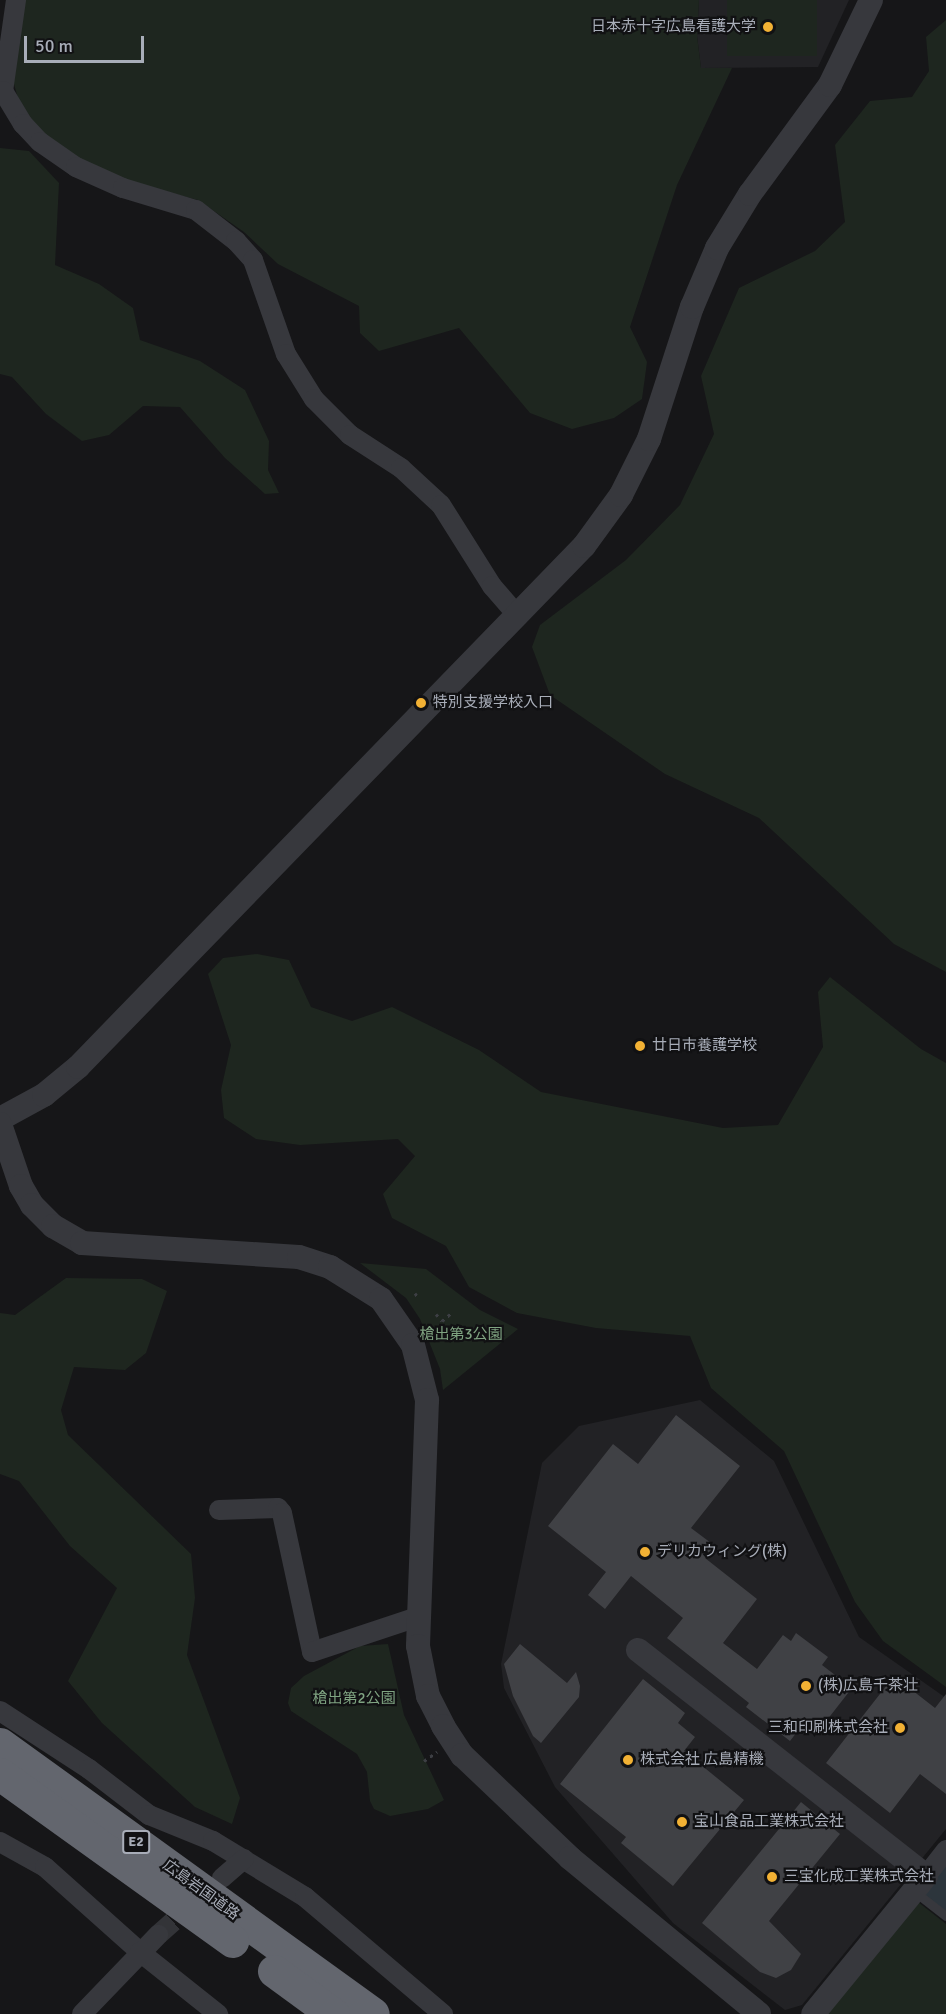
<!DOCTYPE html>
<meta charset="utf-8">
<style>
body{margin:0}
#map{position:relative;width:946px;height:2014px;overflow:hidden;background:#161618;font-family:Signika,"Noto Sans JP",sans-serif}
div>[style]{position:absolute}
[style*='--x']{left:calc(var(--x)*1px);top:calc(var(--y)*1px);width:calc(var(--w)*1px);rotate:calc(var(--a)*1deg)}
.built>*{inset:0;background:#222225}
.green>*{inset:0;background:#1e261f;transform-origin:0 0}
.water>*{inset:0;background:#2c353c}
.building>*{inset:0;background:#404145}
.minor-tunnel>*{height:20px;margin-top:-10px;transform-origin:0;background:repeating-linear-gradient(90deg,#333438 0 20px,transparent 0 30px)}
.path>*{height:3px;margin-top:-1.5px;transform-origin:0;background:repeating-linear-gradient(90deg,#3d3f44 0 3px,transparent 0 7.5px)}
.service>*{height:9px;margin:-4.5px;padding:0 4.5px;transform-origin:4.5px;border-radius:4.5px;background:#37383d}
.minor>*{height:20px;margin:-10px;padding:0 10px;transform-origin:10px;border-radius:10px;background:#37383d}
.tertiary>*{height:24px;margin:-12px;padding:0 12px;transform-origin:12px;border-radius:12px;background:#37383d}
.motorway>*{height:33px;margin:-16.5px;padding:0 16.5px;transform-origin:16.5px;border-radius:16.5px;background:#63666e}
.dots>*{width:16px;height:16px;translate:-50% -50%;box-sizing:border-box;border:3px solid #111113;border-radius:50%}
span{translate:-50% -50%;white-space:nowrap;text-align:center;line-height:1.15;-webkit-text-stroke:4.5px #111113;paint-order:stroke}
.shield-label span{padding:2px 4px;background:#111113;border:2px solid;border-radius:4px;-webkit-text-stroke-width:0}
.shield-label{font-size:14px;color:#a8adb8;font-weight:700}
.poi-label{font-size:15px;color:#a8adb8}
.right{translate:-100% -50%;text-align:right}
.left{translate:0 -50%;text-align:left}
.park-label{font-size:15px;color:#7fa381}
.street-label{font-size:15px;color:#a8adb8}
.scale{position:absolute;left:24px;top:36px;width:120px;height:27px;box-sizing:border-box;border:3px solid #a8adb8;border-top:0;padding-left:8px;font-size:18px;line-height:21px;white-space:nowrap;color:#a8adb8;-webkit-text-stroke:4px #111113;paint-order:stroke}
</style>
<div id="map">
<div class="built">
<div style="clip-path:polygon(699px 0,849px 0,818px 67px,701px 68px,697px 36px)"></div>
<div style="clip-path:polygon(700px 1400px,774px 1461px,859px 1637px,946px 1698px,946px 1829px,802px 2005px,785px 2010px,673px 1923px,555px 1787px,504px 1688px,501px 1664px,542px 1463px,579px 1426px)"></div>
</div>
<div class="green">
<div style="clip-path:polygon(24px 0,699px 0,697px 36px,701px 68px,732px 68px,677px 185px,630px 327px,647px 362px,642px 399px,614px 418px,572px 429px,530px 413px,459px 328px,379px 351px,360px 333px,359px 306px,278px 264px,244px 232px,198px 200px,94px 173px,23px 116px,12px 77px)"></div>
<div style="left:727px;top:0;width:90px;height:56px"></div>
<div style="clip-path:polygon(946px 20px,946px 972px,894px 944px,759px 818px,665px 774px,550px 695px,532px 647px,540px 625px,626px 560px,680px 505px,714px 434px,701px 376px,739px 288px,815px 251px,845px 222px,835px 145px,870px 101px,912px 97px,929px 71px,926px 37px)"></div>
<div style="clip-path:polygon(0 148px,29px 151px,59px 183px,55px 265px,99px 284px,133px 308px,140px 340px,200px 361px,245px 390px,269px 441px,268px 470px,279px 493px,265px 494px,225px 458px,180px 407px,143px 406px,109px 435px,82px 441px,46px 414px,12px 377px,0 374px)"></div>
<div style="clip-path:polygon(257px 954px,289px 960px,311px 1007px,352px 1021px,392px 1007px,479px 1050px,541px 1092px,723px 1128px,778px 1125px,823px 1047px,818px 992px,830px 977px,921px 1049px,946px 1063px,946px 1687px,883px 1641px,855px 1602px,784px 1451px,711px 1388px,690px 1336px,596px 1328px,517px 1313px,469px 1287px,446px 1246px,392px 1218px,383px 1194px,415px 1156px,398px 1139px,300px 1145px,256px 1139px,224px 1118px,221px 1090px,231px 1045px,208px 974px,223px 958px)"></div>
<div style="clip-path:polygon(360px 1263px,426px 1269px,480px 1310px,518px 1329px,443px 1390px,440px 1369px,420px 1319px,406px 1298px)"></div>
<div style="clip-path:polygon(66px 1278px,142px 1279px,167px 1291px,146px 1353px,125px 1370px,74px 1367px,61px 1410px,68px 1435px,191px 1554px,195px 1598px,187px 1655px,240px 1798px,232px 1824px,195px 1807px,102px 1723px,68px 1681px,117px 1588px,70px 1546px,19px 1481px,0 1474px,0 1313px,15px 1315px)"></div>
<div style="clip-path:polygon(388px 1644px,404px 1715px,444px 1800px,428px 1809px,390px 1816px,374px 1809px,370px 1801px,367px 1772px,357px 1754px,291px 1711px,288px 1703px,291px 1688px,304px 1676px,360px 1646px)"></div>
<div style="clip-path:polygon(913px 1898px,946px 1924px,946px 2014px,821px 2014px)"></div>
</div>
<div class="water">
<div style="clip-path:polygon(946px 1861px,946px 1913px,924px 1895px)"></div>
</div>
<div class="building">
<div style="clip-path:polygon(676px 1415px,740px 1466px,691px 1528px,715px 1546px,705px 1558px,757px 1599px,723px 1643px,757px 1669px,783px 1635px,791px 1641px,796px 1633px,828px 1657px,822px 1665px,852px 1688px,820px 1729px,807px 1719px,790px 1741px,746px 1707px,749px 1703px,667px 1638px,683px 1618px,631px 1576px,605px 1609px,588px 1595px,606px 1572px,548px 1526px,613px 1444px,638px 1464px)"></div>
<div style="clip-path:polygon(520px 1644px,567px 1683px,576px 1672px,580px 1686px,579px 1697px,541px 1743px,533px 1736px,513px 1696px,504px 1664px)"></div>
<div style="clip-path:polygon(894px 1676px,935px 1708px,946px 1694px,946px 1794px,920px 1774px,890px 1813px,826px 1763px)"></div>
<div style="clip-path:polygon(643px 1679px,685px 1713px,678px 1723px,695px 1737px,684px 1751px,744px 1800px,673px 1886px,621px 1843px,626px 1837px,560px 1784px)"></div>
<div style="clip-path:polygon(801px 1802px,840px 1834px,769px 1921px,801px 1954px,791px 1970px,776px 1978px,760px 1972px,702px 1923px)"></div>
</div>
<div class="minor-tunnel">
<div style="--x:158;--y:1935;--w:47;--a:-41.5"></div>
</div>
<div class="path">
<div style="--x:415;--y:1293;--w:4;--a:56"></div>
<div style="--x:436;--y:1314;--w:9;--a:49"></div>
<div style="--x:442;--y:1321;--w:11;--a:-41"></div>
<div style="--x:424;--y:1761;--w:16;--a:-35"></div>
</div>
<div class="service">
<div style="--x:915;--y:1892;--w:39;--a:38"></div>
</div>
<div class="minor">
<div style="--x:16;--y:0;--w:92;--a:98.1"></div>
<div style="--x:3;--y:91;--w:39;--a:59"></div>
<div style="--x:23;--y:124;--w:25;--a:47"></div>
<div style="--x:40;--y:142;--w:44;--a:34.8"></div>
<div style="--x:76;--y:167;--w:51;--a:24.1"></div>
<div style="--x:123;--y:188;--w:76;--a:16.8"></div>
<div style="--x:196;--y:210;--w:51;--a:37.8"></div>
<div style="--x:236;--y:241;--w:25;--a:48"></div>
<div style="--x:253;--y:260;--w:100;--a:70.7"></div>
<div style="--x:286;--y:354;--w:53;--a:58.1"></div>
<div style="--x:314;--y:399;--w:51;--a:45"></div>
<div style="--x:350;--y:435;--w:61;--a:32.9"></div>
<div style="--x:401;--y:468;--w:54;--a:42.8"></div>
<div style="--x:441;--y:505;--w:96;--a:57.8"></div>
<div style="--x:492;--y:586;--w:40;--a:49"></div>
<div style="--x:219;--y:1510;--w:59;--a:-1.9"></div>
<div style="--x:278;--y:1508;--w:6;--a:51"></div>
<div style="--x:282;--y:1513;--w:142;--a:77.8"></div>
<div style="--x:312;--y:1652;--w:111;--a:-18.4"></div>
<div style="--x:0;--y:1711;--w:106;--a:33.1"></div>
<div style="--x:89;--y:1769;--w:76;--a:37.5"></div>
<div style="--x:149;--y:1815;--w:69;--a:22.1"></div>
<div style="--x:213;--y:1841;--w:108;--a:31.3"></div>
<div style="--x:305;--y:1897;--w:181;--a:40.3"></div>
<div style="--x:0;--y:1842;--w:51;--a:29.1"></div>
<div style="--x:45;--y:1867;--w:127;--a:41.8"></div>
<div style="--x:140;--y:1952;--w:100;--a:38.5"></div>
<div style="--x:926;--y:1876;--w:33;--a:-52"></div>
<div style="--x:222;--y:1878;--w:29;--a:-41"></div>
<div style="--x:82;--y:2014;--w:110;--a:-46.1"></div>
</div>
<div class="tertiary">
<div style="--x:0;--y:1119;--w:50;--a:-28.6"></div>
<div style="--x:44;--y:1095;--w:44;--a:-39.5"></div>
<div style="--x:78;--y:1067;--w:726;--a:-45.84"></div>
<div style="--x:584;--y:546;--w:63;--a:-54"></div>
<div style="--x:621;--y:495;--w:63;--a:-63.4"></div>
<div style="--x:649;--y:439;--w:139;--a:-72"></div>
<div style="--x:692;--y:307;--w:64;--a:-67"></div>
<div style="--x:717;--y:248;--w:63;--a:-58.6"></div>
<div style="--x:750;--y:194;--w:135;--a:-53.7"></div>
<div style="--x:830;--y:85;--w:94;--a:-64.2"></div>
<div style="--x:0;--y:1124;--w:65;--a:71.3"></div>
<div style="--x:21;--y:1186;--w:22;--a:60"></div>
<div style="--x:32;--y:1205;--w:30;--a:45"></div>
<div style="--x:53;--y:1226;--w:34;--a:30"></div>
<div style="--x:82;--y:1243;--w:217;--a:3.7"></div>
<div style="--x:299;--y:1257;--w:33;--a:18"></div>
<div style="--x:330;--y:1267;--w:60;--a:32.1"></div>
<div style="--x:381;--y:1299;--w:56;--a:55.2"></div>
<div style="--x:413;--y:1345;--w:57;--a:75.7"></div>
<div style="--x:427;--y:1400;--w:246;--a:92.1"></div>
<div style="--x:418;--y:1646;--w:51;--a:78.7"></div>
<div style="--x:428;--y:1696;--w:34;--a:63"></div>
<div style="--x:443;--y:1726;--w:35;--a:57"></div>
<div style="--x:462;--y:1755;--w:149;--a:43.6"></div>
<div style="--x:570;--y:1858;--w:245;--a:39.5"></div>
<div style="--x:638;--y:1650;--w:366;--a:38.1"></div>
<div style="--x:926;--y:1876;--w:178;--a:129.3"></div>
</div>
<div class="motorway">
<div style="--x:0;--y:1744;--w:460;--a:35.9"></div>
<div style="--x:0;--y:1774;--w:286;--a:35.7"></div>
<div style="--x:274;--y:1971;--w:73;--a:36.1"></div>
</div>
<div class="dots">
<div style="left:768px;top:27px;background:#f2b134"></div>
<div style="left:421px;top:703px;background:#f2b134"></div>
<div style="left:640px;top:1046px;background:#f2b134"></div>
<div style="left:645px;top:1552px;background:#f2b134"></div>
<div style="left:806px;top:1686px;background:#f2b134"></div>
<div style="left:900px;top:1728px;background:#f2b134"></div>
<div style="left:628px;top:1760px;background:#f2b134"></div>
<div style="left:682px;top:1822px;background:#f2b134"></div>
<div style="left:772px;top:1877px;background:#f2b134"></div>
</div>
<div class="shield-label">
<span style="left:136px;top:1842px">E2</span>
</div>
<div class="poi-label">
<span class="right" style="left:756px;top:27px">日本赤十字広島看護大学</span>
<span class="left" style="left:433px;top:703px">特別支援学校入口</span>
<span class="left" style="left:652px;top:1046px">廿日市養護学校</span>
<span class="left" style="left:657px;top:1552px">デリカウィング(株)</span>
<span class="left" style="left:818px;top:1686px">(株)広島千茶壮</span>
<span class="right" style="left:888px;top:1728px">三和印刷株式会社</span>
<span class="left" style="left:640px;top:1760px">株式会社 広島精機</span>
<span class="left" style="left:694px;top:1822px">宝山食品工業株式会社</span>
<span class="left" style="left:784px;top:1877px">三宝化成工業株式会社</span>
</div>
<div class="park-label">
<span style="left:461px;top:1335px">槍出第3公園</span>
<span style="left:354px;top:1699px">槍出第2公園</span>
</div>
<div class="street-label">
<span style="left:201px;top:1890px;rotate:36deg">広島岩国道路</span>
</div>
<div class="scale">50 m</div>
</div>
